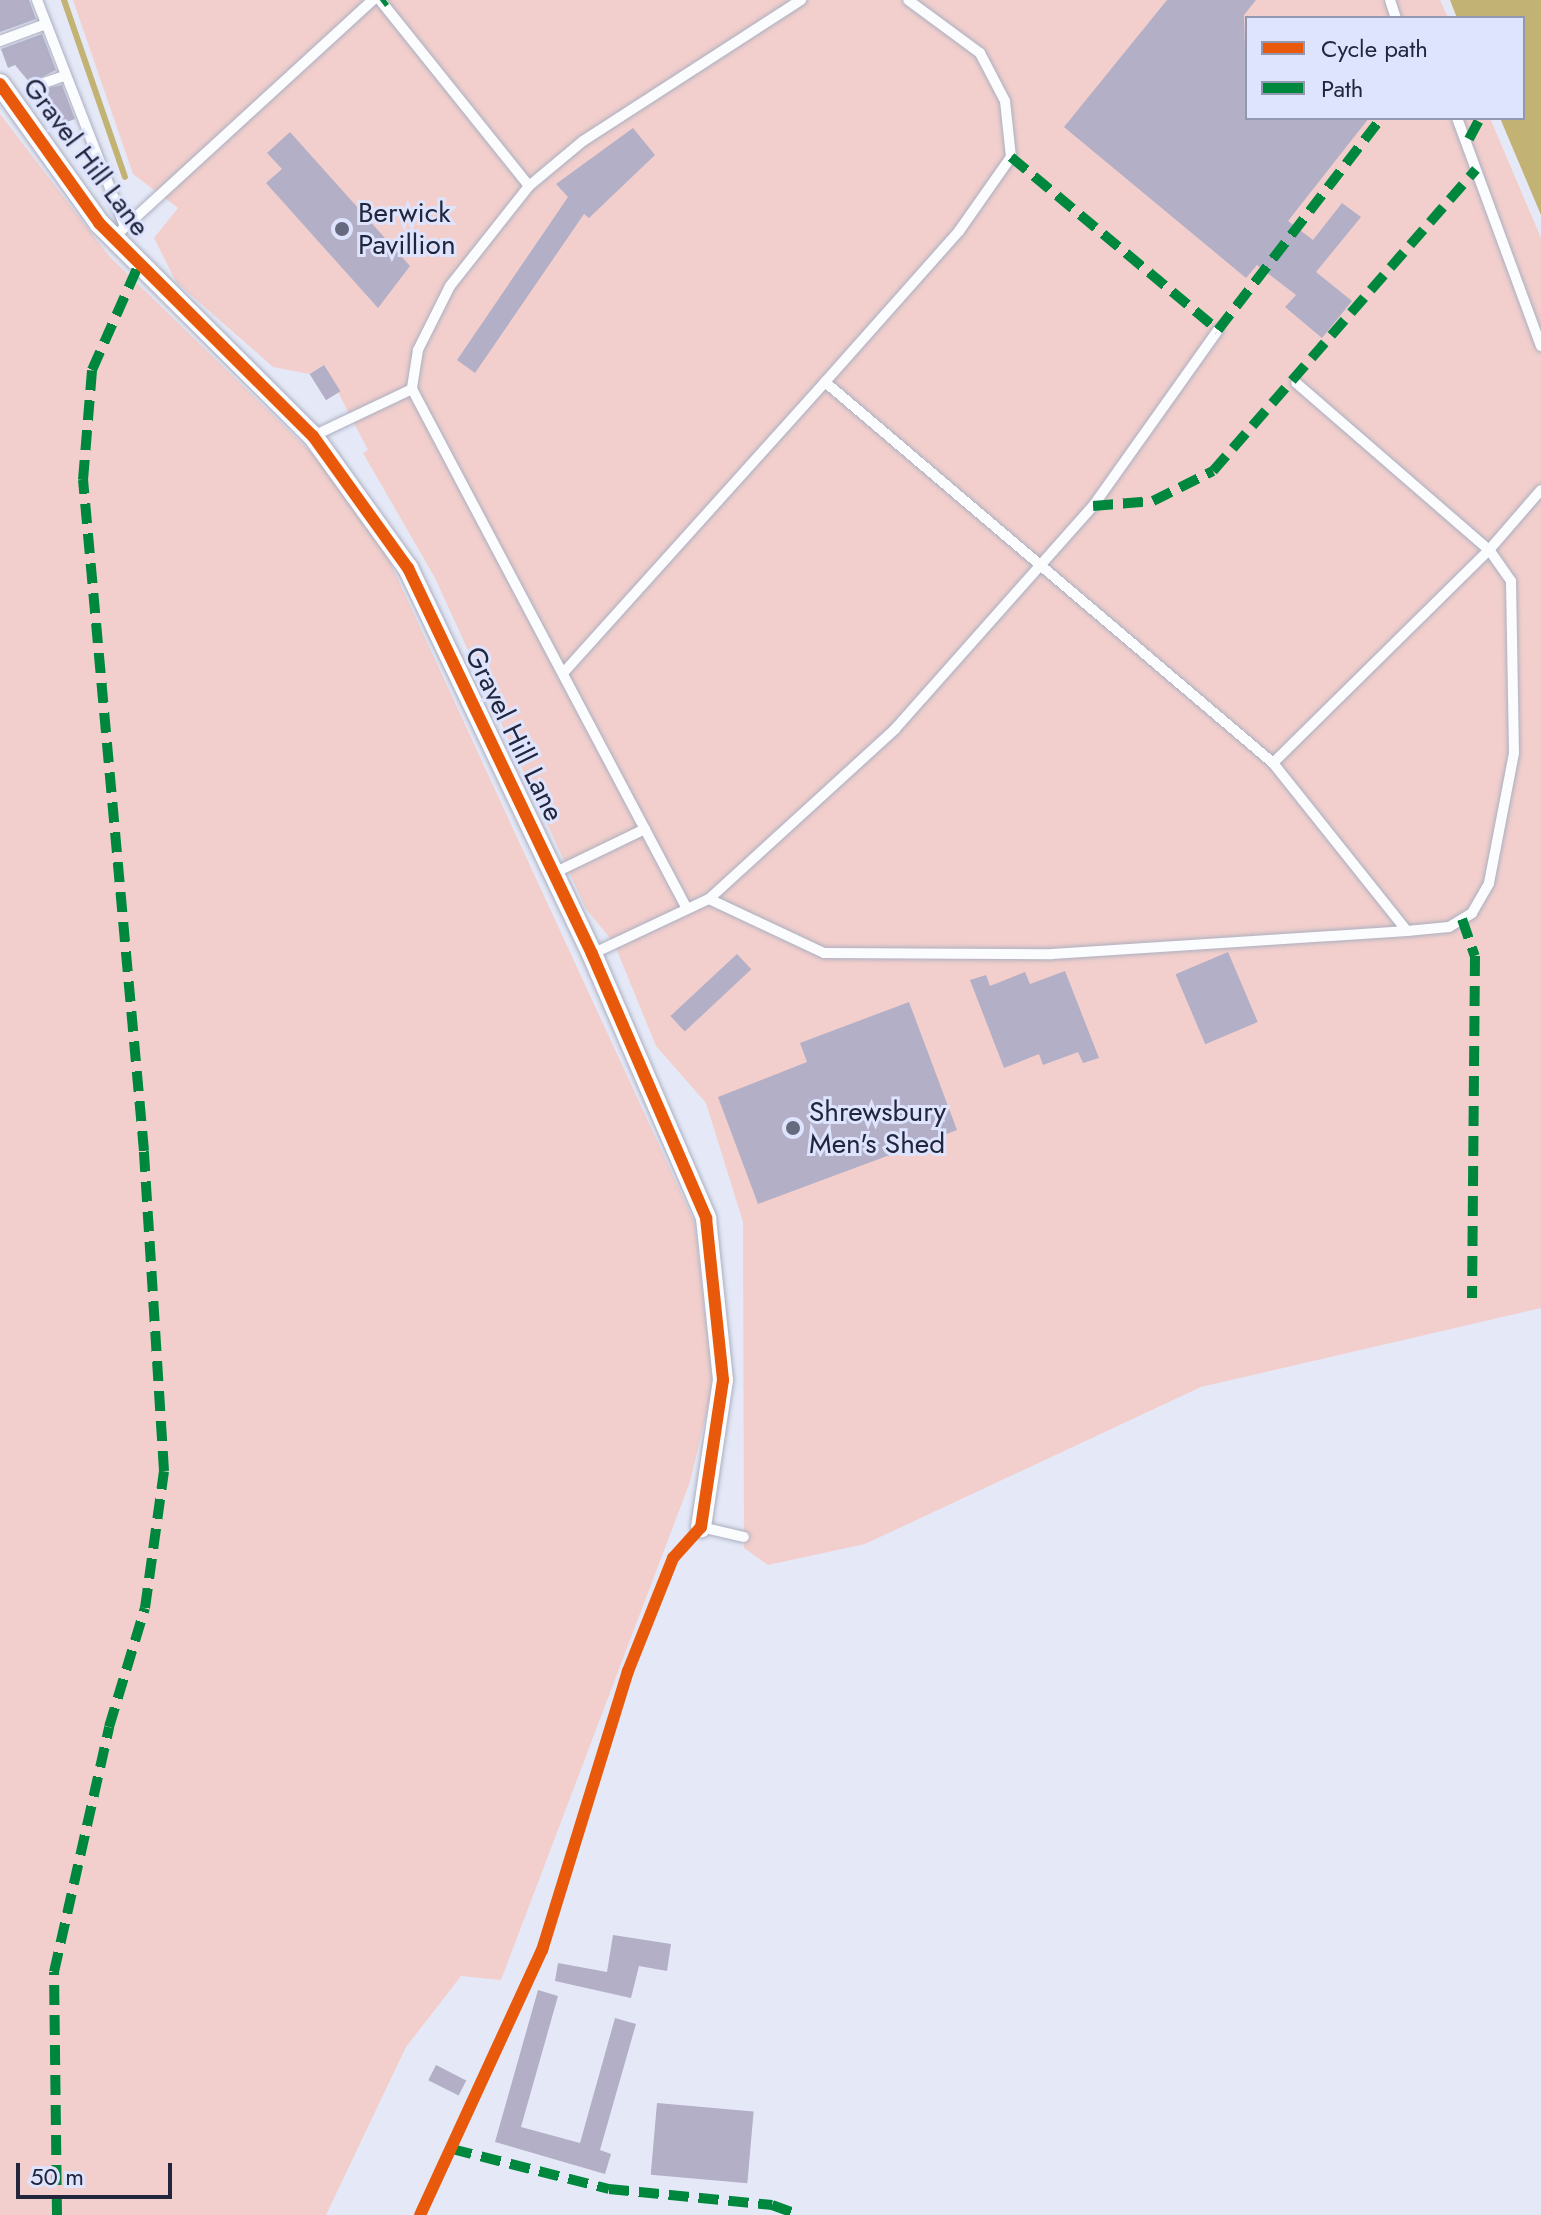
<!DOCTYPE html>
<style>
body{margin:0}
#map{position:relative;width:1541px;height:2215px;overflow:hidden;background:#e5e9f7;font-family:Jost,sans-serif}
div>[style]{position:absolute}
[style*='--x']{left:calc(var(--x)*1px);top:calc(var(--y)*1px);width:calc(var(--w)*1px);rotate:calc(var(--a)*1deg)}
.green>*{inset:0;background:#f2cfcc}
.water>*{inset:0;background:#c2b274}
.stream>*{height:6px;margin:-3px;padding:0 3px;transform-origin:3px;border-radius:3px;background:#c2b274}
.building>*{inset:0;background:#b2afc7;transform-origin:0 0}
.roads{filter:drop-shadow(0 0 2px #abafc0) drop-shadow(0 0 2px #abafc0)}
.service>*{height:10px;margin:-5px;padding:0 5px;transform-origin:5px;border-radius:5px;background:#fbfcfe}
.minor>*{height:20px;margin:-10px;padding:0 10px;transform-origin:10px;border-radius:10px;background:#fbfcfe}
.quiet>*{height:10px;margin-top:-5px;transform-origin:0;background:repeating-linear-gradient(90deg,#00873e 0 20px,transparent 0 30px)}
.cycleway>*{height:12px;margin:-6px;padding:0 6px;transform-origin:6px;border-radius:6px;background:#e8590c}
.dots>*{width:22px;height:22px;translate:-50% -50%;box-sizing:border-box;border:4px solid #dee4fe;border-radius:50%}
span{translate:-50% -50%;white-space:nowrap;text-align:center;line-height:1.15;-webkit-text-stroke:6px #dee4fe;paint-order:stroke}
.street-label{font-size:28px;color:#22263d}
.poi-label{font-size:28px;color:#22263d}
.left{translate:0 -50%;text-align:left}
.legend{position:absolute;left:1245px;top:16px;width:280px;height:104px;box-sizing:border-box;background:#dee4fe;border:2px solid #9398b1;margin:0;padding:10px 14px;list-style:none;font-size:24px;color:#22263d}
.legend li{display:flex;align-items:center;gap:16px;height:40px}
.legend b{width:40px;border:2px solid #9398b1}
.scale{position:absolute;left:16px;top:2163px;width:156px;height:36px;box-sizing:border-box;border:4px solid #22263d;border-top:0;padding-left:10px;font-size:24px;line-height:28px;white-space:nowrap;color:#22263d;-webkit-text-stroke:6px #dee4fe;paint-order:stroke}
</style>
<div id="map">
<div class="green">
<div style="clip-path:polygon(73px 0,1440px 0,1448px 18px,1247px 18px,1247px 118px,1490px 118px,1541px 238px,1541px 1308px,1201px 1387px,865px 1544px,768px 1565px,744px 1548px,743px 1222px,706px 1103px,656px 1046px,614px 943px,586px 909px,435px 578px,363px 453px,368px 450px,324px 365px,309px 374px,273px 367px,176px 282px,154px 238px,178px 208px,133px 174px)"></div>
<div style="clip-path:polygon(0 114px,109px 256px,309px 450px,378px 536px,695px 1223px,713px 1386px,690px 1482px,501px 1980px,461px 1976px,406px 2047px,326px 2215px,0 2215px)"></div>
</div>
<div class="water">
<div style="clip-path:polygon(1450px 0,1541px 0,1541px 215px,1500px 118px,1523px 118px,1523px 18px,1457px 18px)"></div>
</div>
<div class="stream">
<div style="--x:64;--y:0;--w:187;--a:71"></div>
</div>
<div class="building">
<div style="clip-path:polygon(0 0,29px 0,36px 19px,0 32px)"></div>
<div style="clip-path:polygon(1167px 0,1256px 0,1244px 15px,1247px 118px,1369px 118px,1288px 221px,1313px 240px,1342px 203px,1361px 217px,1316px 272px,1352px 301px,1322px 338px,1285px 307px,1296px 295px,1257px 265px,1246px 278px,1064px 127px)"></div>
<div style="clip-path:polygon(42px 34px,56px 70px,30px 83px,15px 65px,8px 68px,1px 49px)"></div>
<div style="clip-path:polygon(62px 85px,75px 119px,53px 127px,33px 91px)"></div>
<div style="clip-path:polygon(633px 128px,655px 155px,589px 218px,584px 214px,475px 373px,457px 360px,568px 197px,556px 184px)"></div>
<div style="clip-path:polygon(290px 132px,410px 266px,378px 308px,266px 183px,282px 169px,267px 153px)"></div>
<div style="left:324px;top:365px;width:31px;height:17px;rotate:58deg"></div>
<div style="left:1228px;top:952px;width:76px;height:57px;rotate:67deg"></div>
<div style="left:737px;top:954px;width:21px;height:91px;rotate:47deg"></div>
<div style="clip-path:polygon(1065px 971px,1099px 1058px,1083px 1063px,1078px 1052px,1043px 1065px,1039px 1054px,1004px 1068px,970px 980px,986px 975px,990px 986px,1025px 972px,1030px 984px)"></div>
<div style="clip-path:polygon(909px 1002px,957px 1130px,758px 1204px,718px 1097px,807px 1062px,800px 1043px)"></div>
<div style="clip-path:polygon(613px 1935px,671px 1944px,667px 1971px,639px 1966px,631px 1998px,555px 1981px,558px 1963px,607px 1972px)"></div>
<div style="clip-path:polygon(538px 1990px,558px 1996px,521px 2127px,580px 2143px,615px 2018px,636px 2024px,600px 2150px,611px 2154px,605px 2174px,495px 2142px)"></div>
<div style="left:436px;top:2065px;width:34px;height:17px;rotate:27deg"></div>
<div style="left:657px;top:2103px;width:97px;height:72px;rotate:5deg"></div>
</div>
<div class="roads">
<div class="service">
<div style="--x:37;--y:0;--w:243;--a:68.8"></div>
<div style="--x:380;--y:0;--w:238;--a:51.3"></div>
<div style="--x:529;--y:186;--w:70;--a:-39.8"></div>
<div style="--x:583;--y:141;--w:260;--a:-32.9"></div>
<div style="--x:1390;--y:0;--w:19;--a:72"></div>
<div style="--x:0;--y:41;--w:49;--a:-20.3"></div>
<div style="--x:38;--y:85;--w:28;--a:-19"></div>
<div style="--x:1457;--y:118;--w:243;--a:69.8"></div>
<div style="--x:529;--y:186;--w:127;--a:128.3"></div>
<div style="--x:450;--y:286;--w:72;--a:116.6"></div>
<div style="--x:418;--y:350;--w:39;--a:99"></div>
<div style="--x:412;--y:389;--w:586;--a:62.12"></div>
<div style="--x:113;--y:238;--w:352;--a:-42.5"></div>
<div style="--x:313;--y:436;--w:110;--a:-25.4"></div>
<div style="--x:565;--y:671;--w:389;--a:-48"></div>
<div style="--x:1273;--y:763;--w:303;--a:-44.6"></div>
<div style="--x:1489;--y:550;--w:255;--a:-139.1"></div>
<div style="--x:554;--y:873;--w:101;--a:-25.8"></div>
<div style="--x:709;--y:899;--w:127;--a:25.2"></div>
<div style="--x:824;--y:953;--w:228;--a:0.3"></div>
<div style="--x:1052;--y:954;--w:356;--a:-3.7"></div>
<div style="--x:1407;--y:931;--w:215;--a:-128.6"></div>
<div style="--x:1273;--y:763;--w:588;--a:-139.62"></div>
<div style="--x:825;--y:382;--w:202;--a:-48.4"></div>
<div style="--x:959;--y:231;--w:90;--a:-54.9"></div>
<div style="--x:1011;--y:157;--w:56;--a:-96.1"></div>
<div style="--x:1005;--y:101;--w:54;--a:-117.5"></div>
<div style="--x:980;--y:53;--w:89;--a:-143.6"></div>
<div style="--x:1407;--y:931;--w:42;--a:-5.4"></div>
<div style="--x:1449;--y:927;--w:27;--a:-31"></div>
<div style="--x:1472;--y:913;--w:34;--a:-60"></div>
<div style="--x:1489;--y:883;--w:132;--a:-79.1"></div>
<div style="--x:1514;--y:753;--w:172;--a:-91"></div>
<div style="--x:1511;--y:581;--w:38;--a:-125"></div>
<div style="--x:1489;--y:550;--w:79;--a:-49.1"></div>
<div style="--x:592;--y:954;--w:129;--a:-25.2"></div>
<div style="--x:709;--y:899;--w:252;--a:-42.4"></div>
<div style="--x:895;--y:729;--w:298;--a:-48.4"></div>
<div style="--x:1093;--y:506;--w:216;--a:-54.6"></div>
<div style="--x:701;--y:1527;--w:44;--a:13.1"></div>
</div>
<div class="minor">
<div style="--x:0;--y:84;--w:171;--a:54.5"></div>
<div style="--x:99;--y:223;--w:302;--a:44.9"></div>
<div style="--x:313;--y:436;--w:163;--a:54.3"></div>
<div style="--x:408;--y:568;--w:428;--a:64.5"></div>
<div style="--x:592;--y:954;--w:288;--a:66.6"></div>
<div style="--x:706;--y:1218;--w:163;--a:84"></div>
<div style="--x:723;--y:1380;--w:149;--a:98.5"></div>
</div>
</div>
<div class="quiet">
<div style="--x:382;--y:3;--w:5;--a:-37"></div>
<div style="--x:1469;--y:139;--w:24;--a:-62"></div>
<div style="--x:1011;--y:157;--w:270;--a:39.9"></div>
<div style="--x:1218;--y:330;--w:267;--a:-52.4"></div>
<div style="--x:1093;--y:506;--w:60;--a:-4.8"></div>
<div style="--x:1153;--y:501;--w:67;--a:-26.6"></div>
<div style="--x:1213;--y:471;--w:400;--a:-48.9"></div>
<div style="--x:1462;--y:919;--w:39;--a:71"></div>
<div style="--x:1475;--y:956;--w:342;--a:90.5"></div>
<div style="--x:452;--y:2149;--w:162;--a:14.3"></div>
<div style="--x:609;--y:2189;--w:164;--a:5.6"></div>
<div style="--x:772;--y:2205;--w:29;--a:20"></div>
<div style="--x:57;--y:2215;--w:243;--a:-90.7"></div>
<div style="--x:54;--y:1972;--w:251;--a:-77.3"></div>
<div style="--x:109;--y:1727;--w:124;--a:-73.2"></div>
<div style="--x:145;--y:1608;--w:138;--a:-82.1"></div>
<div style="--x:164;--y:1471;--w:321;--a:-93.6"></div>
<div style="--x:144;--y:1151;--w:674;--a:-95.19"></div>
<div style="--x:83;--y:480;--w:110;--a:-85.3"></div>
<div style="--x:92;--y:370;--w:116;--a:-66.1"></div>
</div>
<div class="cycleway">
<div style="--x:0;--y:84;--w:171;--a:54.5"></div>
<div style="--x:99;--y:223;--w:302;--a:44.9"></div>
<div style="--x:313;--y:436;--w:163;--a:54.3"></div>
<div style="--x:408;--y:568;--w:428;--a:64.5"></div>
<div style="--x:592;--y:954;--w:288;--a:66.6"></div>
<div style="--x:706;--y:1218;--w:163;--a:84"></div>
<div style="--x:723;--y:1380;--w:149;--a:98.5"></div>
<div style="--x:701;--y:1527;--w:42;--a:132.1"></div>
<div style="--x:673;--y:1558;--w:122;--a:111.7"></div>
<div style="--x:628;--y:1671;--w:292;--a:107.1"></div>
<div style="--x:542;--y:1950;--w:292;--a:114.7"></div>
</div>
<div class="dots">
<div style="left:342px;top:229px;background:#666a7e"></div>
<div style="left:793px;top:1128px;background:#666a7e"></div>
</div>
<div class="street-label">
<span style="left:86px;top:157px;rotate:53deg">Gravel Hill Lane</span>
<span style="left:514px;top:734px;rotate:64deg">Gravel Hill Lane</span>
</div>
<div class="poi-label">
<span class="left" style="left:358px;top:229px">Berwick<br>Pavillion</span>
<span class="left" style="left:809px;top:1128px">Shrewsbury<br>Men's Shed</span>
</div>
<ul class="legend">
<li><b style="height:10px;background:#e8590c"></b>Cycle path</li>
<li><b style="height:10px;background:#00873e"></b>Path</li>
</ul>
<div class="scale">50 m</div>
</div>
